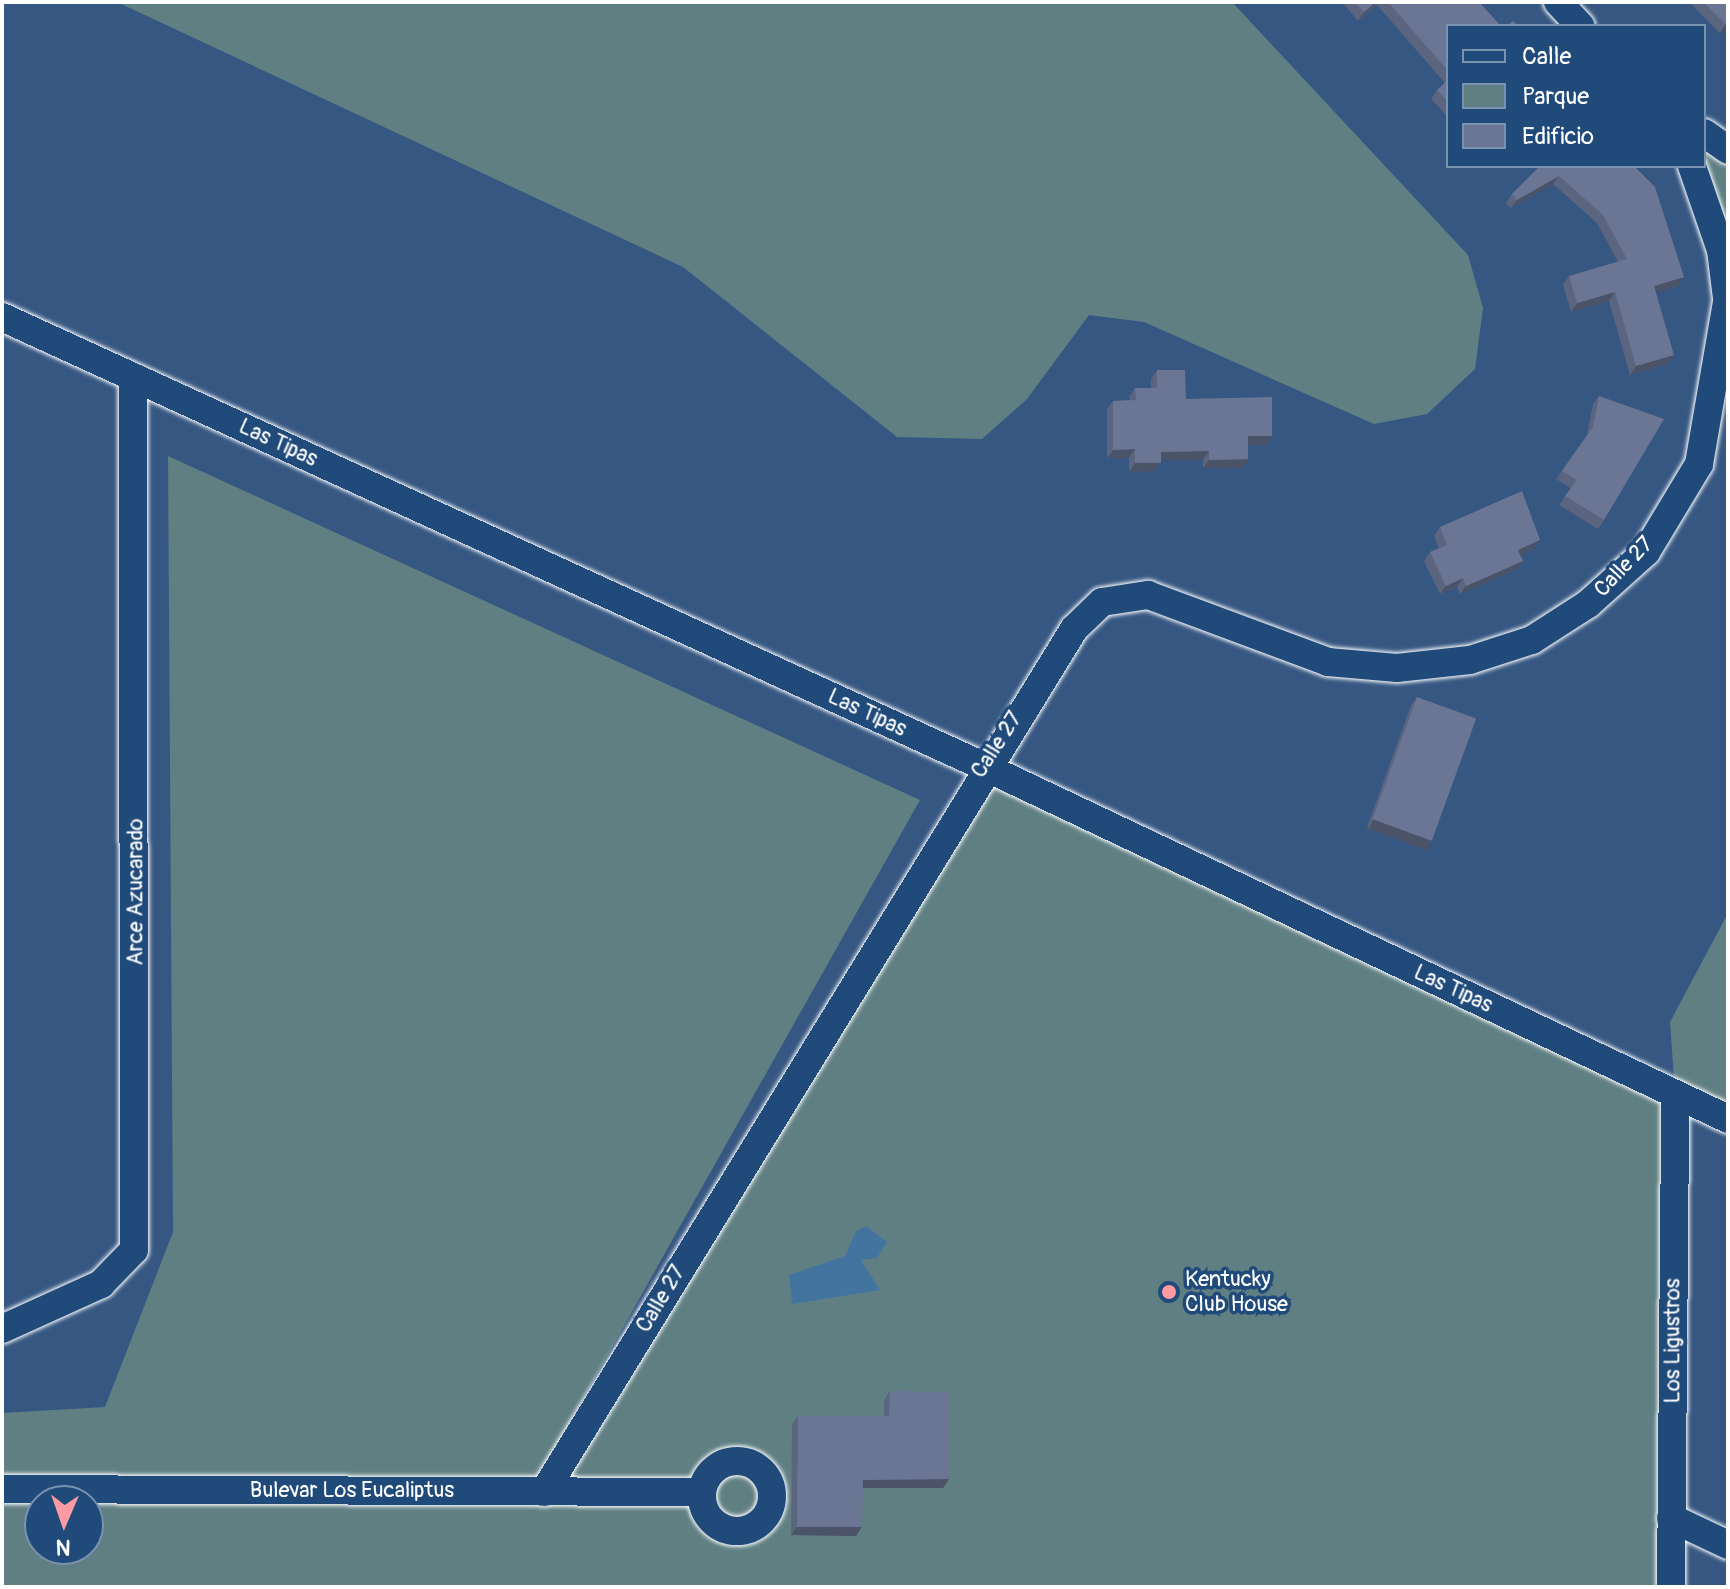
<!DOCTYPE html>
<style>
body{margin:0}
#map{position:relative;width:1730px;height:1589px;overflow:hidden;background:#365782;font-family:Pangolin,sans-serif}
div>[style]{position:absolute}
[style*='--x']{left:calc(var(--x)*1px);top:calc(var(--y)*1px);width:calc(var(--w)*1px);rotate:calc(var(--a)*1deg)}
.green>*{inset:0;background:#5f7f83}
.water>*{inset:0;background:#4374a0}
.roads{filter:drop-shadow(0 0 2px #fff) drop-shadow(0 0 2px #fff)}
.street>*{height:28px;margin:-14px;padding:0 14px;transform-origin:14px;border-radius:14px;background:#1f4a7a}
.street>.ring{margin:-14px;padding:0;box-sizing:content-box;background:none;border:28px solid #1f4a7a;border-radius:50%}
.wall>*{inset:0;background:#5c657f}
.shaded-wall>*{inset:0;background:#4b5368;transform-origin:0 0}
.building>*{inset:0;background:#6b7694;transform-origin:0 0}
.dots>*{width:22px;height:22px;translate:-50% -50%;box-sizing:border-box;border:4px solid #1f4a7a;border-radius:50%}
span{translate:-50% -50%;white-space:nowrap;text-align:center;line-height:1.15;-webkit-text-stroke:7px #1f4a7a;paint-order:stroke}
.street-label{font-size:22px;color:#fff}
.poi-label{font-size:22px;color:#fff}
.left{translate:0 -50%;text-align:left}
.frame{position:absolute;inset:0;border:4px solid #fff;pointer-events:none}
.legend{position:absolute;left:1446px;top:24px;width:260px;height:144px;box-sizing:border-box;background:#1f4a7a;border:2px solid #7992af;margin:0;padding:10px 14px;list-style:none;font-size:24px;color:#fff}
.legend li{display:flex;align-items:center;gap:16px;height:40px}
.legend b{width:40px;border:2px solid #7992af}
.north{position:absolute;left:24px;top:1485px;width:80px;height:80px;box-sizing:border-box;background:#1f4a7a;border:2px solid #7992af;border-radius:50%;rotate:182deg;font-size:22px;font-weight:700;line-height:32px;text-align:center;color:#fff}
.north::after{content:'';display:block;margin:auto;width:28px;height:36px;background:#ff9aa2;clip-path:polygon(50% 0,100% 100%,50% 72%,0 100%)}
</style>
<div id="map">
<div class="green">
<div style="clip-path:polygon(117px 2px,1232px 2px,1468px 255px,1483px 308px,1475px 369px,1427px 414px,1374px 424px,1144px 322px,1089px 315px,1027px 399px,982px 439px,897px 437px,683px 267px)"></div>
<div style="clip-path:polygon(1704px 148px,1728px 165px,1728px 238px,1704px 166px)"></div>
<div style="clip-path:polygon(evenodd,168px 456px,920px 800px,540px 1475px,983px 766px,1675px 1093px,1670px 1022px,1728px 913px,1728px 1119px,1676px 1095px,1671px 1587px,2px 1587px,2px 1413px,105px 1407px,173px 1232px,168px 456px,40px 1501px,88px 1501px,88px 1549px,40px 1549px,40px 1501px)"></div>
</div>
<div class="water">
<div style="clip-path:polygon(866px 1226px,887px 1242px,877px 1258px,861px 1260px,880px 1290px,792px 1304px,789px 1275px,845px 1256px,856px 1231px)"></div>
</div>
<div class="roads">
<div class="street">
<div style="--x:1558;--y:2;--w:33;--a:47"></div>
<div style="--x:1704;--y:133;--w:29;--a:35"></div>
<div style="--x:1692;--y:166;--w:89;--a:71"></div>
<div style="--x:1721;--y:250;--w:48;--a:82.9"></div>
<div style="--x:2;--y:317;--w:1079;--a:24.59"></div>
<div style="--x:983;--y:766;--w:824;--a:25.35"></div>
<div style="--x:2;--y:1329;--w:109;--a:-24.4"></div>
<div style="--x:101;--y:1284;--w:47;--a:-45.9"></div>
<div style="--x:134;--y:1250;--w:873;--a:-90.07"></div>
<div class="ring" style="left:702px;top:1461px;width:42px;height:42px"></div>
<div style="--x:2;--y:1489;--w:700;--a:0.25"></div>
<div style="--x:544;--y:1492;--w:1013;--a:-58.44"></div>
<div style="--x:1074;--y:629;--w:39;--a:-44"></div>
<div style="--x:1102;--y:602;--w:47;--a:-8.7"></div>
<div style="--x:1148;--y:595;--w:192;--a:20.4"></div>
<div style="--x:1328;--y:662;--w:69;--a:5"></div>
<div style="--x:1397;--y:668;--w:73;--a:-6.3"></div>
<div style="--x:1470;--y:660;--w:65;--a:-17.9"></div>
<div style="--x:1532;--y:640;--w:67;--a:-32.7"></div>
<div style="--x:1588;--y:604;--w:78;--a:-41.9"></div>
<div style="--x:1646;--y:552;--w:103;--a:-58.9"></div>
<div style="--x:1699;--y:464;--w:170;--a:-80.2"></div>
<div style="--x:1671;--y:1518;--w:63;--a:25.3"></div>
<div style="--x:1671;--y:1587;--w:492;--a:-89.5"></div>
</div>
</div>
<div class="wall">
<div style="clip-path:polygon(1342px 2px,1479px 2px,1448px 26px,1448px 117px,1431px 99px,1437px 90px,1445px 83px,1377px 5px,1358px 21px)"></div>
<div style="clip-path:polygon(1689px 2px,1728px 2px,1728px 33px,1720px 33px)"></div>
<div style="clip-path:polygon(1540px 166px,1634px 166px,1684px 277px,1678px 286px,1655px 292px,1668px 364px,1630px 375px,1609px 301px,1571px 312px,1563px 285px,1569px 276px,1618px 262px,1597px 223px,1553px 184px,1511px 208px,1506px 203px,1512px 194px)"></div>
<div style="clip-path:polygon(1157px 370px,1186px 399px,1272px 436px,1266px 445px,1248px 445px,1242px 468px,1203px 468px,1203px 460px,1161px 460px,1155px 471px,1129px 472px,1129px 458px,1107px 458px,1107px 409px,1113px 401px,1130px 400px,1129px 397px,1135px 388px,1151px 388px,1151px 379px)"></div>
<div style="clip-path:polygon(1599px 396px,1604px 520px,1598px 529px,1559px 505px,1571px 488px,1556px 479px,1587px 435px,1593px 404px)"></div>
<div style="clip-path:polygon(1440px 527px,1534px 549px,1520px 555px,1523px 561px,1517px 569px,1460px 594px,1457px 587px,1440px 594px,1424px 561px,1430px 552px,1439px 548px,1434px 536px)"></div>
<div style="clip-path:polygon(1417px 697px,1431px 840px,1425px 849px,1367px 828px,1411px 705px)"></div>
<div style="clip-path:polygon(890px 1391px,943px 1488px,863px 1488px,856px 1536px,791px 1535px,792px 1424px,798px 1416px,884px 1416px,884px 1400px)"></div>
</div>
<div class="shaded-wall">
<div style="clip-path:polygon(1376px 2px,1379px 2px,1358px 21px,1364px 12px)"></div>
<div style="clip-path:polygon(1726px 24px,1728px 24px,1728px 33px,1720px 33px)"></div>
<div style="clip-path:polygon(1559px 176px,1553px 184px,1511px 208px,1517px 200px)"></div>
<div style="clip-path:polygon(1684px 277px,1678px 286px,1648px 295px,1654px 286px)"></div>
<div style="clip-path:polygon(1615px 292px,1609px 301px,1571px 312px,1577px 303px)"></div>
<div style="clip-path:polygon(1674px 355px,1668px 364px,1630px 375px,1636px 366px)"></div>
<div style="clip-path:polygon(1248px 436px,1272px 436px,1266px 445px,1242px 445px)"></div>
<div style="clip-path:polygon(1135px 449px,1129px 458px,1107px 458px,1113px 450px)"></div>
<div style="clip-path:polygon(1209px 451px,1203px 460px,1155px 460px,1161px 452px)"></div>
<div style="clip-path:polygon(1248px 459px,1242px 468px,1203px 468px,1209px 460px)"></div>
<div style="clip-path:polygon(1135px 463px,1161px 463px,1155px 471px,1129px 472px)"></div>
<div style="clip-path:polygon(1540px 540px,1534px 549px,1512px 559px,1518px 550px)"></div>
<div style="clip-path:polygon(1523px 561px,1517px 569px,1460px 594px,1466px 586px)"></div>
<div style="clip-path:polygon(1463px 578px,1457px 587px,1440px 594px,1446px 586px)"></div>
<div style="left:1373px;top:819px;width:62px;height:11px;rotate:20deg"></div>
<div style="clip-path:polygon(949px 1479px,943px 1488px,857px 1488px,863px 1480px)"></div>
<div style="clip-path:polygon(797px 1527px,862px 1527px,856px 1536px,791px 1535px)"></div>
</div>
<div class="building">
<div style="clip-path:polygon(1355px 2px,1376px 2px,1364px 12px)"></div>
<div style="clip-path:polygon(1388px 2px,1479px 2px,1501px 26px,1448px 26px,1448px 71px)"></div>
<div style="clip-path:polygon(1703px 2px,1728px 2px,1728px 24px,1726px 24px)"></div>
<div style="clip-path:polygon(1513px 21px,1518px 26px,1507px 26px)"></div>
<div style="clip-path:polygon(1448px 80px,1448px 102px,1437px 90px)"></div>
<div style="clip-path:polygon(1540px 166px,1634px 166px,1655px 187px,1684px 277px,1654px 286px,1674px 355px,1636px 366px,1615px 292px,1577px 303px,1569px 276px,1627px 259px,1603px 215px,1559px 176px,1517px 200px,1512px 194px)"></div>
<div style="clip-path:polygon(1157px 370px,1185px 370px,1186px 399px,1272px 397px,1272px 436px,1248px 436px,1248px 459px,1209px 460px,1209px 451px,1161px 452px,1161px 463px,1135px 463px,1135px 449px,1113px 450px,1113px 401px,1136px 400px,1135px 388px,1157px 388px)"></div>
<div style="clip-path:polygon(1599px 396px,1664px 419px,1604px 520px,1565px 496px,1577px 480px,1562px 471px,1593px 427px)"></div>
<div style="clip-path:polygon(1522px 491px,1540px 540px,1518px 550px,1523px 561px,1466px 586px,1463px 578px,1446px 586px,1430px 552px,1447px 545px,1440px 527px)"></div>
<div style="left:1417px;top:697px;width:63px;height:130px;rotate:20deg"></div>
<div style="clip-path:polygon(890px 1391px,949px 1392px,949px 1479px,863px 1480px,862px 1527px,797px 1527px,798px 1416px,889px 1416px)"></div>
</div>
<div class="dots">
<div style="left:1169px;top:1292px;background:#ff9aa2"></div>
</div>
<div class="street-label">
<span style="left:278px;top:443px;rotate:25deg">Las Tipas</span>
<span style="left:1624px;top:567px;rotate:-46deg">Calle 27</span>
<span style="left:867px;top:713px;rotate:25deg">Las Tipas</span>
<span style="left:997px;top:745px;rotate:-57deg">Calle 27</span>
<span style="left:136px;top:892px;rotate:-90deg">Arce Azucarado</span>
<span style="left:1453px;top:989px;rotate:25deg">Las Tipas</span>
<span style="left:661px;top:1299px;rotate:-59deg">Calle 27</span>
<span style="left:1673px;top:1341px;rotate:-90deg">Los Ligustros</span>
<span style="left:352px;top:1491px">Bulevar Los Eucaliptus</span>
</div>
<div class="poi-label">
<span class="left" style="left:1185px;top:1292px">Kentucky<br>Club House</span>
</div>
<div class="frame"></div>
<ul class="legend">
<li><b style="height:10px;background:#1f4a7a"></b>Calle</li>
<li><b style="height:22px;background:#5f7f83"></b>Parque</li>
<li><b style="height:22px;background:#6b7694"></b>Edificio</li>
</ul>
<div class="north">N</div>
</div>
